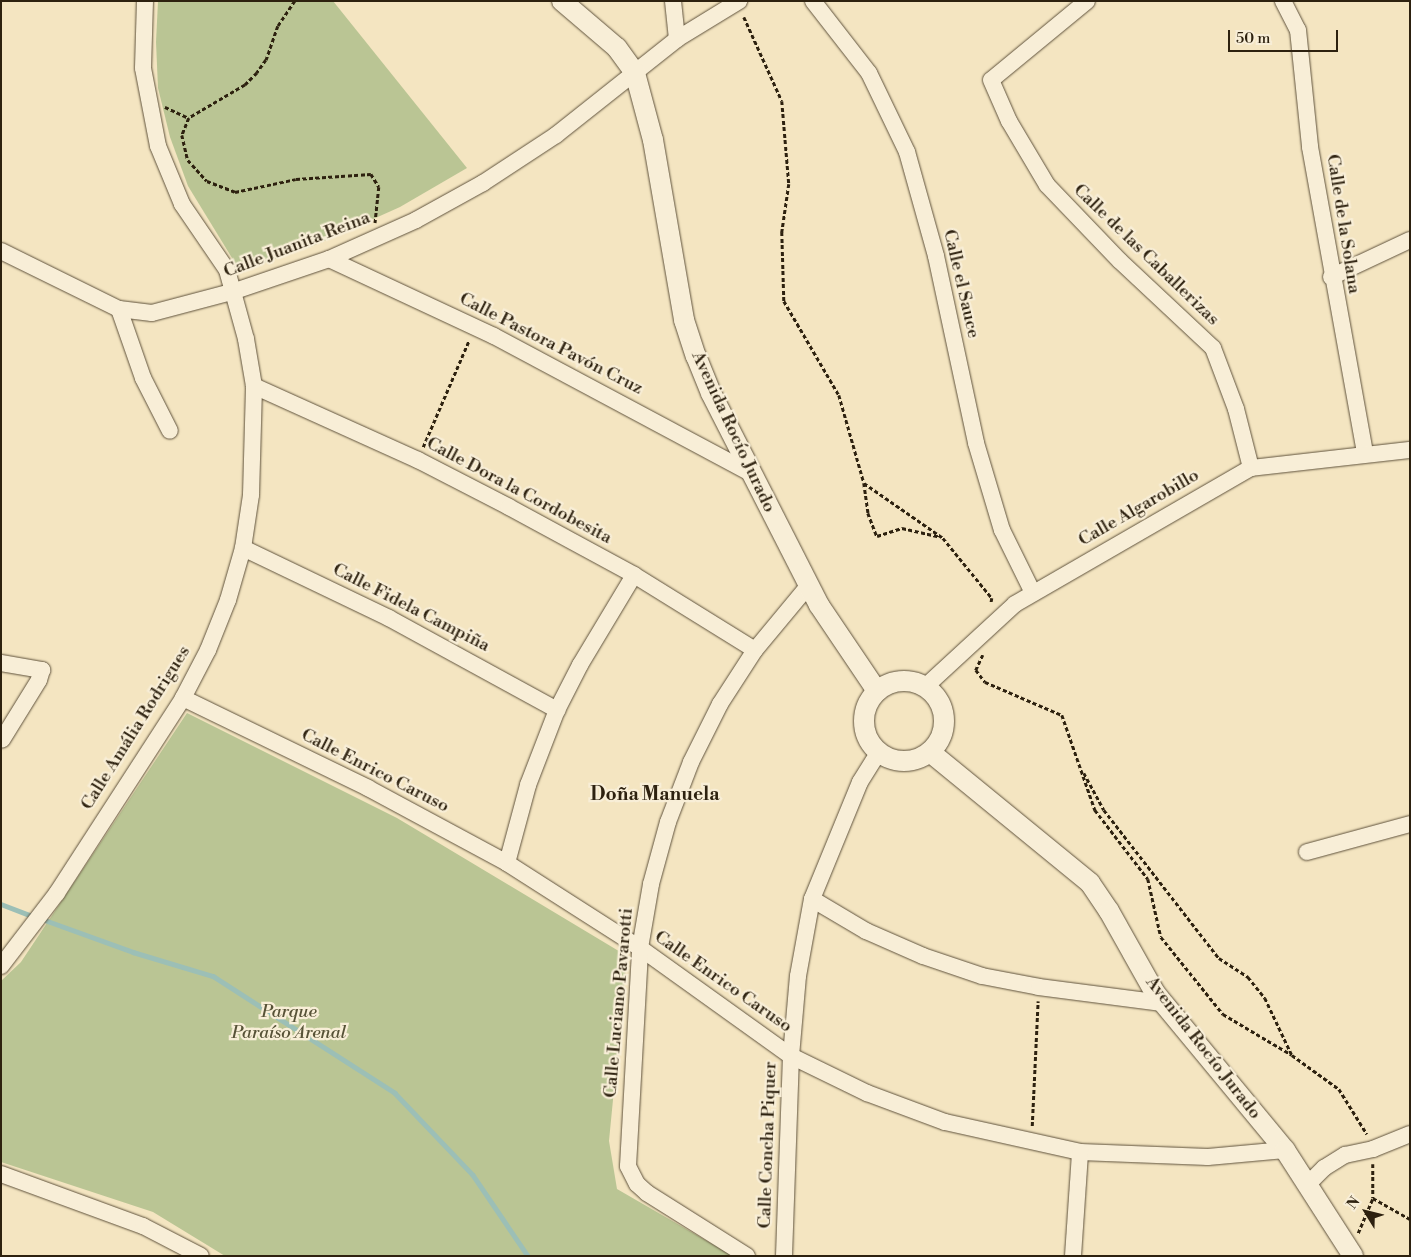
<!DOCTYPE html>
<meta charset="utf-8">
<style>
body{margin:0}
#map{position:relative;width:1411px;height:1257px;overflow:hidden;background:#f4e5c1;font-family:"Libre Bodoni",serif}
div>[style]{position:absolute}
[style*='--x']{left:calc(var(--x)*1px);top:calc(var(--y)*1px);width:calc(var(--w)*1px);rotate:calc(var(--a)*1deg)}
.green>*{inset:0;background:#bac594}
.stream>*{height:4.5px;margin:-2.25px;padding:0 2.25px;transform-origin:2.25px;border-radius:2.25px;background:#9cbfb6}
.path>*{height:2.5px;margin-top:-1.25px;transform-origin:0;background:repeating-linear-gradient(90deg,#2d210f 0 4px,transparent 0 6.5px)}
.roads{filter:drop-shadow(0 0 1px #5f523c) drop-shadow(0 0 1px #5f523c)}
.minor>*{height:16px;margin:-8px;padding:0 8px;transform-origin:8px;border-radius:8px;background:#f8eed7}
.tertiary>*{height:20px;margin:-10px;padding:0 10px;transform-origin:10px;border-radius:10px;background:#f8eed7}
.tertiary>.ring{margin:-10px;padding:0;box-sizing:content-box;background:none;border:20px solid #f8eed7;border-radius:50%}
span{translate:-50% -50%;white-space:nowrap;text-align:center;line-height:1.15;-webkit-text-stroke:4.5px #f8eed7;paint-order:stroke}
.street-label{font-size:18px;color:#2d210f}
.park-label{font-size:18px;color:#575237;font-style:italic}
.neighbourhood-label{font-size:19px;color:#2d210f;font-weight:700}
.frame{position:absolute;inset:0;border:2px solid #2d210f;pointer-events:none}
.north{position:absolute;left:1341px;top:1187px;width:50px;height:50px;-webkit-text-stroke:4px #f8eed7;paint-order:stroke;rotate:306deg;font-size:14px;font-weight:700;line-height:20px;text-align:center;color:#2d210f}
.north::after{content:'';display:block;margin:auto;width:18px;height:22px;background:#2d210f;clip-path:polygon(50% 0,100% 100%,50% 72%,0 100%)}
.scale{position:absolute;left:1228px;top:30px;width:110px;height:22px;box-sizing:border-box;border:2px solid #2d210f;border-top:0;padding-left:6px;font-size:15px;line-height:18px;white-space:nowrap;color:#2d210f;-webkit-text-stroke:4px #f8eed7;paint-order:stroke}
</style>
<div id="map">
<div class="green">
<div style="clip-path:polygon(158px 1px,333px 1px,467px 168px,400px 207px,313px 246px,240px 271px,188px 186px,170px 137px,158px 88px,156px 42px)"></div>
<div style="clip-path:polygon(187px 713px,397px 818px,627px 956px,609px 1141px,617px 1189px,733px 1256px,225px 1256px,153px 1212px,1px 1162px,1px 981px,21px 962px)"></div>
</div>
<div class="stream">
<div style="--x:1;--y:904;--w:36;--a:21"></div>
<div style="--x:42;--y:919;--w:97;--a:19.9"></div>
<div style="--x:133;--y:952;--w:84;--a:16.7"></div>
<div style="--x:213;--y:976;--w:216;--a:32.7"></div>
<div style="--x:395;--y:1093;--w:113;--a:46.4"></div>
<div style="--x:473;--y:1175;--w:98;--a:55.8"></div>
</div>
<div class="path">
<div style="--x:295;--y:1;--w:30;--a:124"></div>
<div style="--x:278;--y:26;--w:36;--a:109"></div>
<div style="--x:266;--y:60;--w:16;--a:125"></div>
<div style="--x:257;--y:73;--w:17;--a:135"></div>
<div style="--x:245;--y:85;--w:65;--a:149.5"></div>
<div style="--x:189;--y:118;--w:18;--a:112"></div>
<div style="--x:182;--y:135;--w:26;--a:77"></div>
<div style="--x:188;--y:160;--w:28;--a:48"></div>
<div style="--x:207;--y:181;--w:30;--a:21"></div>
<div style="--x:235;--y:192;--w:62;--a:-12"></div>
<div style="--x:296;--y:179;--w:75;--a:-3.8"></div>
<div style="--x:371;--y:174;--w:15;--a:58"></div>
<div style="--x:379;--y:187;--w:36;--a:96"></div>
<div style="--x:744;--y:17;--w:92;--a:65.7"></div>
<div style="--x:782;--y:101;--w:83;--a:85.2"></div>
<div style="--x:789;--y:184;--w:49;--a:98.3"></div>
<div style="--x:782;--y:232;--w:69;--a:88.3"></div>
<div style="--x:784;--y:301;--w:109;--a:59.7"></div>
<div style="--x:839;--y:395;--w:91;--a:74.1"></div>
<div style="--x:864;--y:483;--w:96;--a:34.8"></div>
<div style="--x:943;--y:538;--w:77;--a:50.8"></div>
<div style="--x:992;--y:598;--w:6;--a:99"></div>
<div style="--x:165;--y:107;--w:26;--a:25"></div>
<div style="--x:423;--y:447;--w:116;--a:-66.7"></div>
<div style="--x:864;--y:483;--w:30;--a:82"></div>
<div style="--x:868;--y:513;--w:25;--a:69"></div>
<div style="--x:877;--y:536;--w:26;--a:-18"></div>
<div style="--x:902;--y:528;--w:39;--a:13"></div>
<div style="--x:983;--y:655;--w:17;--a:115"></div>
<div style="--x:976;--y:670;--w:15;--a:53"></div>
<div style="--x:985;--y:682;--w:84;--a:23.2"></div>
<div style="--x:1062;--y:715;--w:101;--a:70.8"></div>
<div style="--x:1095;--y:810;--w:87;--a:52.5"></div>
<div style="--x:1148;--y:879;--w:59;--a:77.4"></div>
<div style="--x:1161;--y:937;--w:99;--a:51.2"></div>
<div style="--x:1223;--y:1014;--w:80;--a:30.7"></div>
<div style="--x:1292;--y:1055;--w:58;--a:35.9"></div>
<div style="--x:1339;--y:1089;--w:53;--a:58.1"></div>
<div style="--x:1084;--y:773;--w:42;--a:61.6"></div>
<div style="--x:1104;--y:810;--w:187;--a:52.2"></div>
<div style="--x:1219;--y:958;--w:35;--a:33"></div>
<div style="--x:1248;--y:977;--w:27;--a:51"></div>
<div style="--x:1265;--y:998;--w:63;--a:64.7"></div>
<div style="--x:1032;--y:1126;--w:125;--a:-87.3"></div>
<div style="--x:1373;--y:1164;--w:34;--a:90"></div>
<div style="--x:1373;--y:1198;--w:43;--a:29.6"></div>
<div style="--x:1358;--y:1233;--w:38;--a:-67"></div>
</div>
<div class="roads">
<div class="minor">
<div style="--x:673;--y:1;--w:38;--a:84"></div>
<div style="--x:813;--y:1;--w:91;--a:52.1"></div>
<div style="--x:869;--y:73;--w:88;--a:64.3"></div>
<div style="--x:907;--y:152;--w:108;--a:74.4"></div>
<div style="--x:936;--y:256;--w:191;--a:77.9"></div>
<div style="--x:976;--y:443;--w:91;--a:73.4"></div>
<div style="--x:1002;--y:530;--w:70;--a:63.8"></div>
<div style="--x:1087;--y:1;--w:124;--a:140.5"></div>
<div style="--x:991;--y:80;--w:45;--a:66.3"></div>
<div style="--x:1009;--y:121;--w:74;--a:59.3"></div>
<div style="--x:1047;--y:185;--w:105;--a:46.2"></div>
<div style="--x:1120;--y:261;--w:127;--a:43.1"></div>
<div style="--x:1213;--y:348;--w:65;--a:69.3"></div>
<div style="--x:1236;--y:409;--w:61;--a:75.7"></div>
<div style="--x:1283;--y:1;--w:33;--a:63"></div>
<div style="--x:1298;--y:30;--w:118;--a:84.1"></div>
<div style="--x:1310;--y:147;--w:312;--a:79.8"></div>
<div style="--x:1;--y:251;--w:131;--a:26.2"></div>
<div style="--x:119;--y:309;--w:33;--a:7"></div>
<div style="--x:152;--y:313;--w:86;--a:-14.8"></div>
<div style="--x:235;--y:291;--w:99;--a:-18.8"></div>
<div style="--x:329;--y:259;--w:95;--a:-24.1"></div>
<div style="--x:416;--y:220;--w:77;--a:-28.9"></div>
<div style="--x:483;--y:183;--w:87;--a:-33.3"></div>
<div style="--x:556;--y:135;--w:154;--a:-38.4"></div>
<div style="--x:677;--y:39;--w:73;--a:-31.5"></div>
<div style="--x:329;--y:259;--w:182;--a:25"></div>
<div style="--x:494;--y:336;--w:291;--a:28.1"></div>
<div style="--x:1331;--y:277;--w:87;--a:-25.1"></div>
<div style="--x:119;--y:309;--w:73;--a:70.8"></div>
<div style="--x:143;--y:378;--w:59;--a:63"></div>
<div style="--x:254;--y:386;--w:180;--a:24.3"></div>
<div style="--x:418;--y:460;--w:102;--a:27.3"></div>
<div style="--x:509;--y:507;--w:142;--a:28.5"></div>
<div style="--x:634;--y:575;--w:142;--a:31.8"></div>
<div style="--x:243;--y:548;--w:162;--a:25.6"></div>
<div style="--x:389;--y:618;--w:192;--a:28.7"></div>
<div style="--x:1;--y:663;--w:42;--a:9.7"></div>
<div style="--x:42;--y:670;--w:10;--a:107"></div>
<div style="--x:39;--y:680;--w:70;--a:121.7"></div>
<div style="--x:925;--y:687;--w:122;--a:-42.7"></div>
<div style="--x:1015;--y:604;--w:272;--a:-30"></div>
<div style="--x:1251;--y:468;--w:160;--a:-6.5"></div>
<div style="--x:183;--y:698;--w:206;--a:25.9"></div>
<div style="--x:368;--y:788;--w:158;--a:28.3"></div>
<div style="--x:507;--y:863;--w:158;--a:32.6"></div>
<div style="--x:640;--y:948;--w:186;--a:35.6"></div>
<div style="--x:791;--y:1056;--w:85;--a:26"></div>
<div style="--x:867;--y:1093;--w:83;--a:20.4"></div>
<div style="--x:945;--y:1122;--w:138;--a:12.5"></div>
<div style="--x:1080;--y:1152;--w:128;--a:2.2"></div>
<div style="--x:1208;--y:1157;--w:77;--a:-5.2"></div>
<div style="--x:1307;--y:852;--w:107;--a:-15.2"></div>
<div style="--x:507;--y:863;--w:81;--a:-74.9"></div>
<div style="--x:528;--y:785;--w:80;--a:-68.9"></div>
<div style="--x:557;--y:710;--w:51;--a:-62.9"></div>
<div style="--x:580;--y:665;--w:105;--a:-59"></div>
<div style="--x:812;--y:899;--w:63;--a:30.7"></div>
<div style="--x:866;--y:931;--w:62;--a:23.7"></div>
<div style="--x:923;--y:956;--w:62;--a:18.7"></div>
<div style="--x:982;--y:976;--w:58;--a:10.9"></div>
<div style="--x:1039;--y:987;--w:124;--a:7.4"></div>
<div style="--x:1;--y:966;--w:92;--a:-52.5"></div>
<div style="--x:57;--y:893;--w:232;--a:-57.1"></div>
<div style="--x:183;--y:698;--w:54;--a:-62.5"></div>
<div style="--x:208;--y:650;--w:54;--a:-68.2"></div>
<div style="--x:228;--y:600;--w:54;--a:-73.9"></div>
<div style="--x:243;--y:548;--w:54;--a:-81.4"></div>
<div style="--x:251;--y:495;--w:109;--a:-88.4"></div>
<div style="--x:254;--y:386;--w:48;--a:-99.7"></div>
<div style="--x:246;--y:339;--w:72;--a:-105.4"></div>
<div style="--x:227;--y:270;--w:80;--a:-124.3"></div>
<div style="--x:182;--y:204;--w:63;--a:-112.5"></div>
<div style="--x:158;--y:146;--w:79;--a:-100.9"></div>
<div style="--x:143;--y:68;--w:67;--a:-88.3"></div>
<div style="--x:1;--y:1174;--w:151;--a:20.1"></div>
<div style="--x:143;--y:1226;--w:65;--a:27.3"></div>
<div style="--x:1308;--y:1184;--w:23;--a:-45"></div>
<div style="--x:1324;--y:1168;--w:25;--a:-32"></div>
<div style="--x:1345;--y:1155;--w:29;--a:-12"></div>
<div style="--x:1373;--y:1149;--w:40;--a:-22"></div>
<div style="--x:747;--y:1256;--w:118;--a:-147.8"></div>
<div style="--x:647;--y:1193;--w:13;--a:-138"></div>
<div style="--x:637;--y:1184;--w:20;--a:-117"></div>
<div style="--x:628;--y:1166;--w:218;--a:-86.8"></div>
<div style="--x:640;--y:948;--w:65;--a:-80.2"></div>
<div style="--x:651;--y:884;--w:64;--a:-74.7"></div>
<div style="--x:668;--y:822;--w:64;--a:-69"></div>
<div style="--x:691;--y:762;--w:65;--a:-63.4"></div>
<div style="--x:720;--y:704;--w:64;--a:-57.1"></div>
<div style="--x:755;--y:650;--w:85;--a:-50.3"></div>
<div style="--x:784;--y:1256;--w:200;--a:-88"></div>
<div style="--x:791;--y:1056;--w:80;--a:-85"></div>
<div style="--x:798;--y:976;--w:78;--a:-79.7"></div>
<div style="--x:812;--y:899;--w:126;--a:-67.7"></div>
<div style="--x:860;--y:782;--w:34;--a:-58"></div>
<div style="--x:1073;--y:1256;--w:104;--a:-86.1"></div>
</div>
<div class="tertiary">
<div style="--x:562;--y:1;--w:72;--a:40.5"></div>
<div style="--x:617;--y:48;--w:31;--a:54"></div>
<div style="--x:635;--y:73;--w:69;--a:75"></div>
<div style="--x:653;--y:140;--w:183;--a:80.2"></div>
<div style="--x:684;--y:320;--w:38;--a:72"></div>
<div style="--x:696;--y:356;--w:40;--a:68"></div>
<div style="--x:711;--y:393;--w:238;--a:63"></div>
<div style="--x:819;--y:605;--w:104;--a:56"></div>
<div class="ring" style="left:864px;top:681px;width:60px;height:60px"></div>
<div style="--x:930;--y:752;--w:207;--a:39.3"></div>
<div style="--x:1090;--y:883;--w:34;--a:56"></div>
<div style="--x:1109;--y:911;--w:94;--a:60.7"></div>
<div style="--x:1155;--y:993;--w:204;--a:50.4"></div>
<div style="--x:1285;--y:1150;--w:126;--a:57.3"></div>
</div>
</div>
<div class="street-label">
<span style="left:1343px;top:224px;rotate:81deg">Calle de la Solana</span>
<span style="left:297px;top:245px;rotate:-21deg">Calle Juanita Reina</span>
<span style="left:1146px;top:255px;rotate:44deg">Calle de las Caballerizas</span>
<span style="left:961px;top:284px;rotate:77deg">Calle el Sauce</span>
<span style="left:551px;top:344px;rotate:27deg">Calle Pastora Pavón Cruz</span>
<span style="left:733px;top:432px;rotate:65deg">Avenida Rocío Jurado</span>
<span style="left:519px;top:491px;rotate:28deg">Calle Dora la Cordobesita</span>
<span style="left:1139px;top:508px;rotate:-30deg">Calle Algarobillo</span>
<span style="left:411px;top:608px;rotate:27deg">Calle Fidela Campiña</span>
<span style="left:136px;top:728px;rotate:-58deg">Calle Amália Rodrigues</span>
<span style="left:375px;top:771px;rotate:27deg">Calle Enrico Caruso</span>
<span style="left:723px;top:982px;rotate:35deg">Calle Enrico Caruso</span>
<span style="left:619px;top:1003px;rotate:-85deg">Calle Luciano Pavarotti</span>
<span style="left:1203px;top:1048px;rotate:52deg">Avenida Rocío Jurado</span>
<span style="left:768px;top:1145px;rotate:-88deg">Calle Concha Piquer</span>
</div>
<div class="park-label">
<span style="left:289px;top:1023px">Parque<br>Paraíso Arenal</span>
</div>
<div class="neighbourhood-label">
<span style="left:655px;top:795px">Doña Manuela</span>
</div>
<div class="frame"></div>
<div class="north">N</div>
<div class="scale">50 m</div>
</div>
